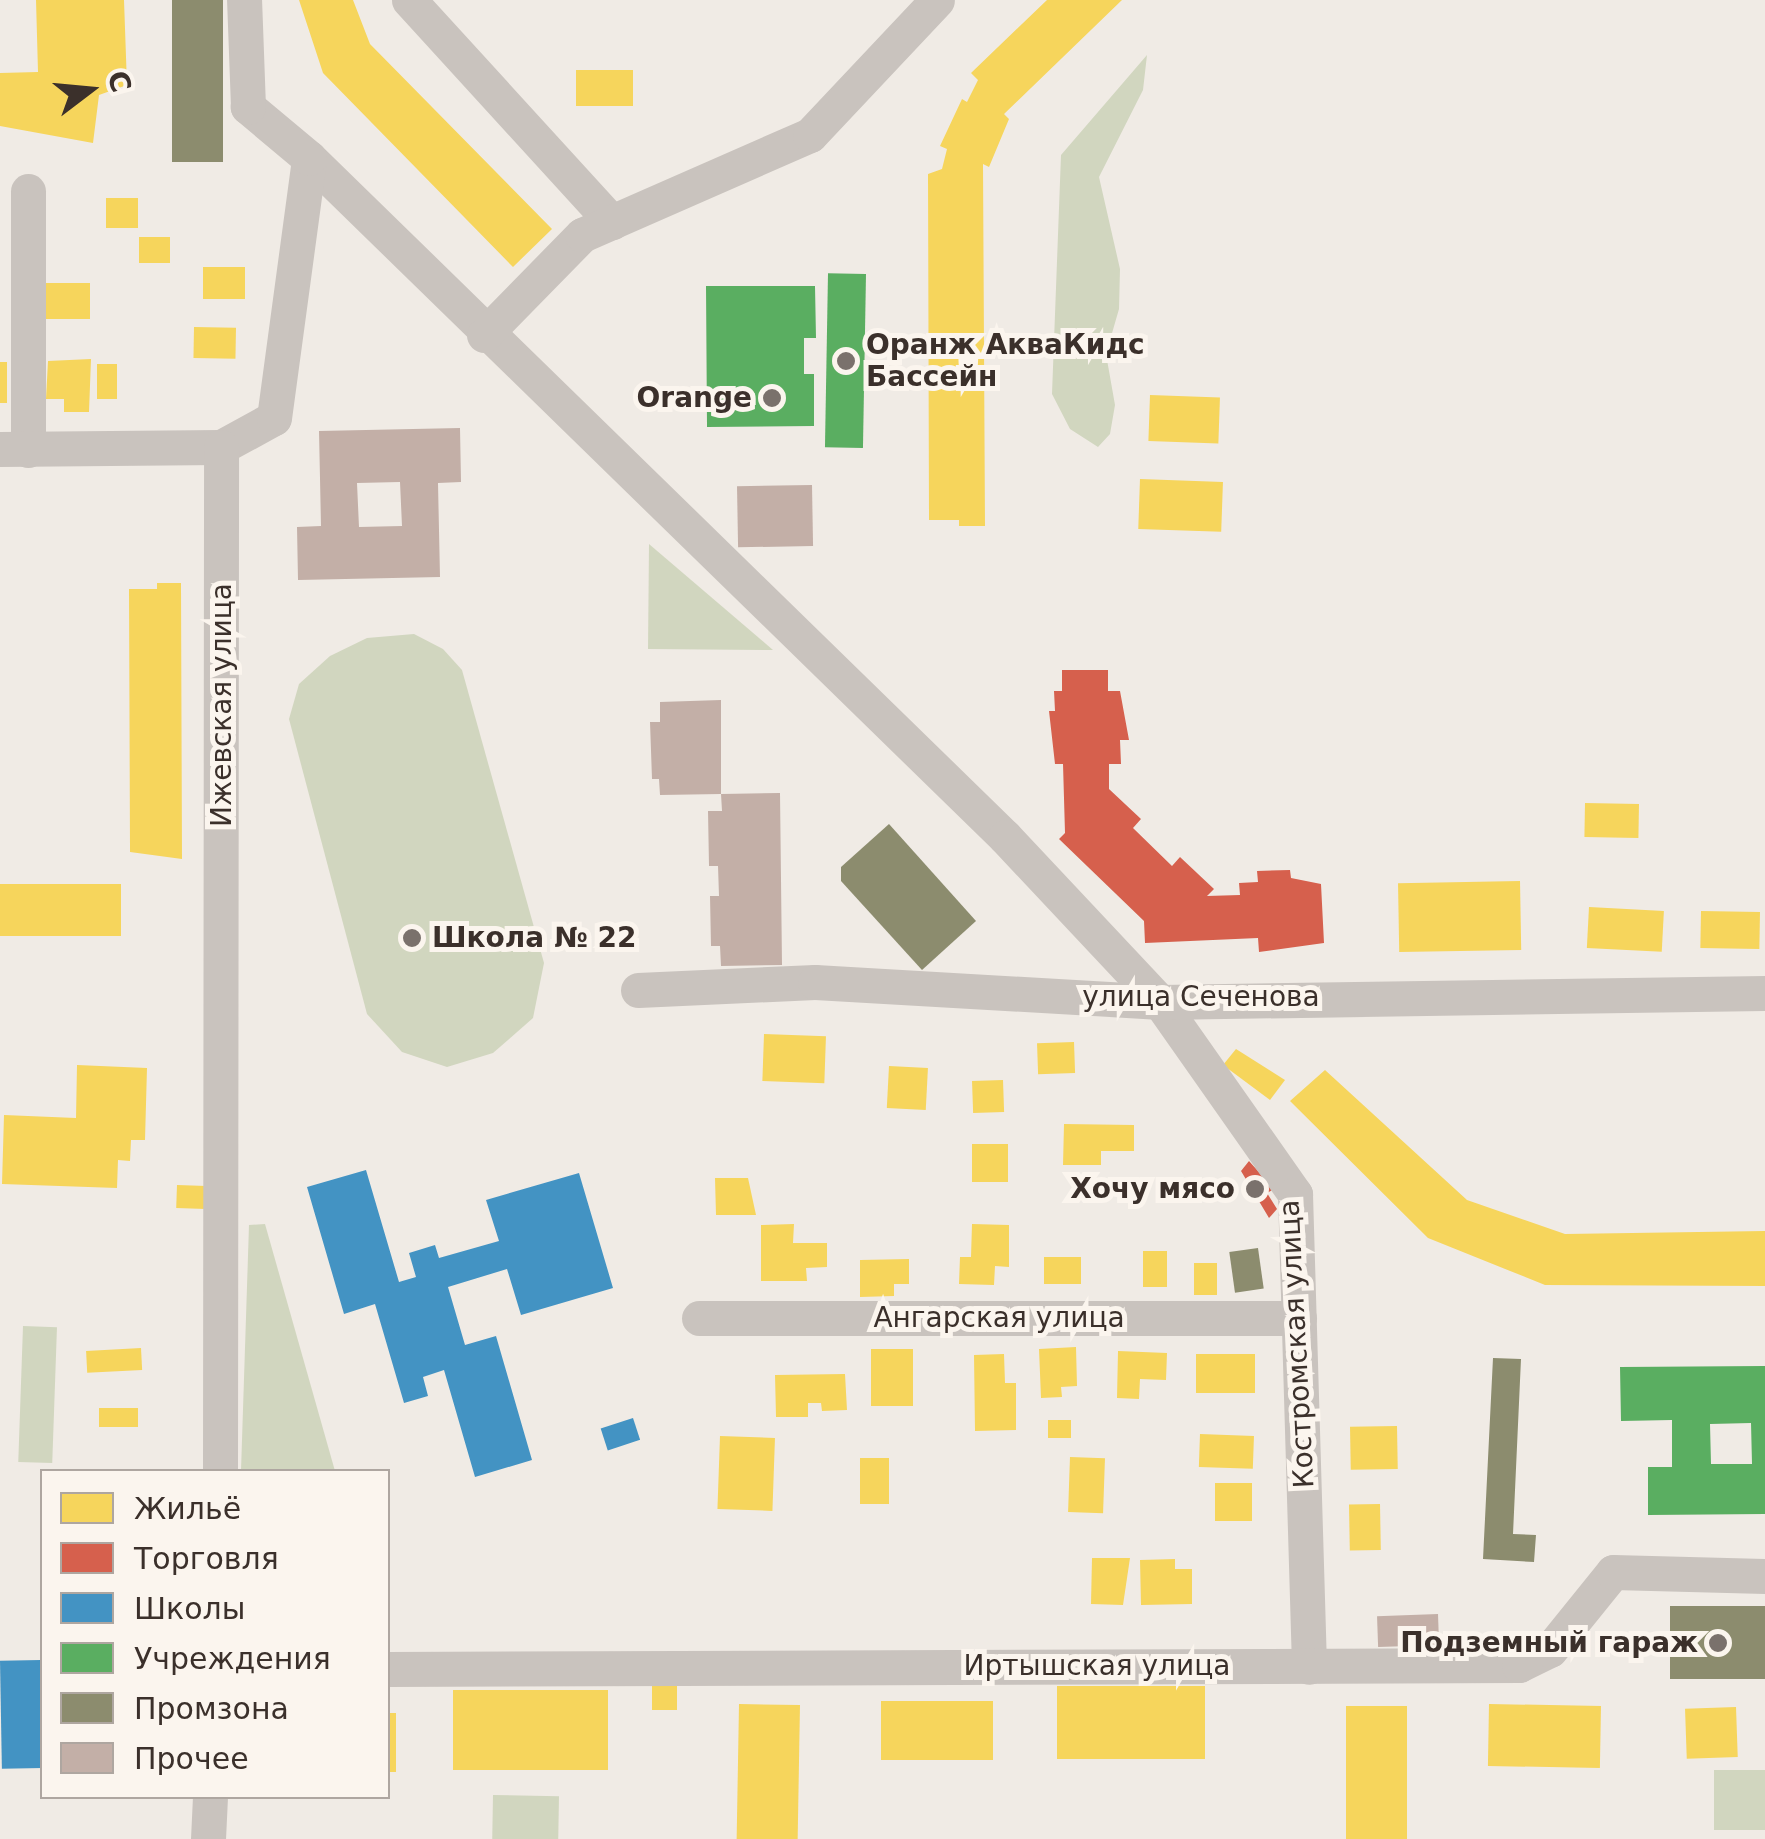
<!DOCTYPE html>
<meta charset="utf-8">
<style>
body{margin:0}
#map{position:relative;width:1765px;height:1839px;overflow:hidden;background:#f0ebe5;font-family:"DejaVu Sans",sans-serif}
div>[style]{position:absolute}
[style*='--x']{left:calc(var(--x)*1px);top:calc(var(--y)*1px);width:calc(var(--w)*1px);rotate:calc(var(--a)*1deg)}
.green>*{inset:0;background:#d1d6bf;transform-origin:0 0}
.homes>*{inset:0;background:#f6d55c;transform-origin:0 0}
.shops>*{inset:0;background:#d6604d}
.schools>*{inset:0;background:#4393c3;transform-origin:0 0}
.public>*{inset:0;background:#5aae61;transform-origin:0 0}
.industry>*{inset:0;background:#8c8c6e;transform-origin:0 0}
.building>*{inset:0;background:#c3afa7;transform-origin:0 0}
.minor>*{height:35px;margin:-17.5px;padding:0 17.5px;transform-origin:17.5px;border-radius:17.5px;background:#c9c3be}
.dots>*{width:28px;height:28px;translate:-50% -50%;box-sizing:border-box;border:5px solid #fbf5ee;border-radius:50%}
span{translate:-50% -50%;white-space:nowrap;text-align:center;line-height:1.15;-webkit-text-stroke:10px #fbf5ee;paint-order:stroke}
.poi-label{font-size:28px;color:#3b302b;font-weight:700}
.left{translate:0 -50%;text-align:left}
.right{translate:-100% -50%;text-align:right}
.street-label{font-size:28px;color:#3b302b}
.legend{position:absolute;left:40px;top:1469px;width:350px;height:330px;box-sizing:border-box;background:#fbf5ee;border:2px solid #aea6a0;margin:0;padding:12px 18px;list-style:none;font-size:30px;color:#3b302b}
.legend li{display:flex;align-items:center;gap:20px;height:50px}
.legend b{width:50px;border:2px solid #aea6a0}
.north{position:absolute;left:40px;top:40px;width:100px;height:100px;-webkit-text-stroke:8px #fbf5ee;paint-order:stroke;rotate:74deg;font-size:28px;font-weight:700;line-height:40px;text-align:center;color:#3b302b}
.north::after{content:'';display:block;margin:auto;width:35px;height:45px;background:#3b302b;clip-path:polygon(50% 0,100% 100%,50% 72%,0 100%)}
</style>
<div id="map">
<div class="green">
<div style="clip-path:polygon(1147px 55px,1143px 90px,1099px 177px,1120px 269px,1119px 309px,1106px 354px,1115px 405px,1110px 434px,1098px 447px,1070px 429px,1052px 394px,1061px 155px)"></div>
<div style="clip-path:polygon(649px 544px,773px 650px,648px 649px)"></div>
<div style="clip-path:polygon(414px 634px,443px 649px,462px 670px,544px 963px,533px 1018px,493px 1053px,447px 1067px,402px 1052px,367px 1014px,289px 719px,299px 684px,330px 656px,367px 638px)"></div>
<div style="clip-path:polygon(265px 1224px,335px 1471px,241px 1471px,249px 1225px)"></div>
<div style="left:23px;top:1326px;width:34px;height:136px;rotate:2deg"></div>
<div style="left:1765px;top:1770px;width:60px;height:51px;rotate:90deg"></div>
<div style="left:493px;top:1795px;width:66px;height:44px;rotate:1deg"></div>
</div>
<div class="homes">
<div style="clip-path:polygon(36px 0,124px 0,127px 85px,99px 95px,93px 143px,0 126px,0 73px,38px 72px)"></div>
<div style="clip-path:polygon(299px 0,353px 0,370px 44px,552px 229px,513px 267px,323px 73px)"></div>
<div style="clip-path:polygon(1047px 0,1122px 0,1004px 114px,1009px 119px,989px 167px,983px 164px,985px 526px,959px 526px,959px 520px,929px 520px,928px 174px,942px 169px,947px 149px,940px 146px,962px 99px,967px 102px,978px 80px,971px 73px)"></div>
<div style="left:576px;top:70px;width:57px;height:36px"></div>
<div style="left:106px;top:198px;width:32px;height:30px"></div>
<div style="left:139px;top:237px;width:31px;height:26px"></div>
<div style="left:245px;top:267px;width:32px;height:42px;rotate:90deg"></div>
<div style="left:46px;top:283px;width:44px;height:36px"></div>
<div style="left:194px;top:327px;width:42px;height:31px;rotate:1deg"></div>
<div style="clip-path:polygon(91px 359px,89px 412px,64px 412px,64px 399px,46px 399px,48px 361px)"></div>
<div style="left:0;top:362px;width:7px;height:41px"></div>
<div style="left:97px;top:364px;width:20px;height:35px"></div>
<div style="left:1150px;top:395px;width:70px;height:46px;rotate:2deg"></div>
<div style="left:1140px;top:479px;width:83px;height:50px;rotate:2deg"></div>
<div style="clip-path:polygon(157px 583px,181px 583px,182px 859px,130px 852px,129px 589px,157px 589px)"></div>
<div style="left:1585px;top:803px;width:54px;height:34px;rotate:1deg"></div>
<div style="left:1520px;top:881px;width:69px;height:122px;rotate:89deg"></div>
<div style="left:0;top:884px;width:121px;height:52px"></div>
<div style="left:1589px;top:907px;width:75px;height:41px;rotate:3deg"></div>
<div style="left:1701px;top:911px;width:59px;height:37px;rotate:1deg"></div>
<div style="left:764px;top:1034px;width:62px;height:47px;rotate:2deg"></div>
<div style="left:1074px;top:1042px;width:31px;height:37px;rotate:88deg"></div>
<div style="clip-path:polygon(1236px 1049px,1285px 1080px,1270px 1100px,1223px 1065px)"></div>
<div style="clip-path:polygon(77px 1065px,147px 1068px,145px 1140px,131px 1140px,130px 1161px,118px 1160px,117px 1188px,2px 1184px,4px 1115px,76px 1118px)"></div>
<div style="left:889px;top:1066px;width:39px;height:42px;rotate:3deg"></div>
<div style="clip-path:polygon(1325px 1070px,1467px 1200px,1565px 1234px,1765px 1231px,1765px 1286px,1545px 1285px,1428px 1238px,1290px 1101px)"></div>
<div style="left:1003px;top:1080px;width:32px;height:31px;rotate:88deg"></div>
<div style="clip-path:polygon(1064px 1124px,1134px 1125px,1134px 1151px,1101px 1151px,1101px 1165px,1063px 1165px)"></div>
<div style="left:972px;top:1144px;width:36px;height:38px"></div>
<div style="clip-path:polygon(715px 1178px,748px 1178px,756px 1215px,716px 1215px)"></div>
<div style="left:177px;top:1185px;width:37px;height:23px;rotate:2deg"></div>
<div style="clip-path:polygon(794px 1224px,793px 1243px,827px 1243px,827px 1267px,806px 1268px,807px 1281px,761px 1281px,761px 1225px)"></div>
<div style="clip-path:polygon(972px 1224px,1009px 1225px,1009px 1267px,995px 1266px,994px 1285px,959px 1284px,960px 1257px,971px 1257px)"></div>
<div style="left:1143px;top:1251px;width:24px;height:36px"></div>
<div style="left:1044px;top:1257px;width:37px;height:27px"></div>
<div style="clip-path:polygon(909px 1259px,909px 1284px,894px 1284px,894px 1296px,860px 1297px,860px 1260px)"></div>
<div style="left:1217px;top:1263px;width:32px;height:23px;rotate:90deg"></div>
<div style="clip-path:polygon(1076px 1347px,1077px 1386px,1061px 1387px,1062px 1397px,1041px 1398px,1039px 1349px)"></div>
<div style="left:141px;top:1348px;width:22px;height:55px;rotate:87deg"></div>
<div style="left:871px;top:1349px;width:42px;height:57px"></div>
<div style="clip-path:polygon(1118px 1351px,1167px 1353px,1166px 1380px,1140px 1379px,1139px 1399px,1117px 1398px)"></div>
<div style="clip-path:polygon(1004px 1354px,1005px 1383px,1016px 1383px,1016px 1430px,975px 1431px,974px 1355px)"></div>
<div style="left:1196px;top:1354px;width:59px;height:39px"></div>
<div style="clip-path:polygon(845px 1374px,847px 1410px,822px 1411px,821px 1403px,808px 1403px,808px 1417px,776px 1417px,775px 1375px)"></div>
<div style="left:138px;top:1408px;width:19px;height:39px;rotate:90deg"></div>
<div style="left:1048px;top:1420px;width:23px;height:18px"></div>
<div style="left:1397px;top:1426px;width:43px;height:47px;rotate:89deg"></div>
<div style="left:1200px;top:1434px;width:54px;height:33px;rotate:2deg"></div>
<div style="left:720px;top:1436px;width:55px;height:73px;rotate:2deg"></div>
<div style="left:1070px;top:1457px;width:35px;height:55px;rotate:2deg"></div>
<div style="left:860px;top:1458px;width:29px;height:46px"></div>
<div style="left:1252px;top:1483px;width:38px;height:37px;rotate:90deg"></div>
<div style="left:1380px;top:1504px;width:46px;height:31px;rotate:89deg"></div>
<div style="clip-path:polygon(1092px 1558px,1130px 1558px,1123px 1605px,1091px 1604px)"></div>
<div style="clip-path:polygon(1175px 1559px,1175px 1569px,1192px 1569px,1192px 1604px,1141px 1605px,1140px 1560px)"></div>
<div style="left:652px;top:1671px;width:25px;height:39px"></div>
<div style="left:1057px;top:1686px;width:148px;height:73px"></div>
<div style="left:453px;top:1690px;width:155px;height:80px"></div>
<div style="left:993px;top:1701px;width:59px;height:112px;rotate:90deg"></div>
<div style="left:739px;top:1704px;width:61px;height:135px;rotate:1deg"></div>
<div style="left:1489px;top:1704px;width:112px;height:62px;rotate:1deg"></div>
<div style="left:1346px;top:1706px;width:61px;height:133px"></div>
<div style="left:1736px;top:1707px;width:50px;height:51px;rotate:88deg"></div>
<div style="left:388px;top:1713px;width:8px;height:59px"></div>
</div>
<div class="shops">
<div style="clip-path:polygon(1062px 670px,1108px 670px,1108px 691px,1120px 691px,1129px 740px,1120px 740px,1121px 764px,1109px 764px,1109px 789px,1141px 819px,1133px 828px,1172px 866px,1180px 857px,1214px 889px,1207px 896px,1240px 895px,1239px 883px,1258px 882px,1257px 871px,1290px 870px,1291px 878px,1321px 884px,1324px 943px,1259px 952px,1258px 938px,1145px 943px,1144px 921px,1059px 839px,1065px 833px,1063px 764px,1055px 764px,1049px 711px,1055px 711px,1054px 691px,1062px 691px)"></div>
<div style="clip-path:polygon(1249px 1161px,1274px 1189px,1267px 1193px,1277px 1209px,1269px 1218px,1241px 1171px)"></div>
</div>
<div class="schools">
<div style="clip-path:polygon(366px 1170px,399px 1282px,416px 1277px,409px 1253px,435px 1245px,439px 1258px,499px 1241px,486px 1200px,579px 1173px,613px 1288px,521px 1315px,507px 1269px,448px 1287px,465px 1345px,496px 1336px,532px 1460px,475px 1477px,444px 1370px,423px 1377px,428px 1396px,404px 1403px,375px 1304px,344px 1314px,307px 1187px)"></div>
<div style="left:633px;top:1418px;width:23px;height:34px;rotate:72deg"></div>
<div style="left:41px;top:1660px;width:108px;height:41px;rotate:89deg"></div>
</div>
<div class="public">
<div style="left:866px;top:274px;width:174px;height:38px;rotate:91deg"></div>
<div style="clip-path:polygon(706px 286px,815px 286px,816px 338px,804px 338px,804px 374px,814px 374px,814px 426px,707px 427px)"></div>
<div style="clip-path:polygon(evenodd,1765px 1366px,1765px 1514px,1648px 1515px,1648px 1467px,1672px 1467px,1672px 1420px,1621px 1421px,1620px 1367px,1765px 1366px,1751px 1423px,1752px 1464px,1711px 1464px,1710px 1424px,1751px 1423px)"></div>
</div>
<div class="industry">
<div style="left:172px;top:0;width:51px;height:162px"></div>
<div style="clip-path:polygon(889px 824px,976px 921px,922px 970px,841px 881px,841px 867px)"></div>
<div style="left:1258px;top:1248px;width:41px;height:29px;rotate:82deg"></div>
<div style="clip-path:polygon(1493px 1358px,1521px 1359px,1513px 1534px,1536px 1535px,1534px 1562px,1483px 1559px)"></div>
<div style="left:1765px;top:1606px;width:73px;height:95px;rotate:90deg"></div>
</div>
<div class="building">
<div style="clip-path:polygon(evenodd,460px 428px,461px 482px,438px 483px,440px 577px,298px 580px,297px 527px,321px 526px,319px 431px,460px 428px,400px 482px,402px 526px,359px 527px,357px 483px,400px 482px)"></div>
<div style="left:812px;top:485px;width:61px;height:75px;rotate:89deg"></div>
<div style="clip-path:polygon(721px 700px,721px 794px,660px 795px,659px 779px,652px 779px,650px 722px,660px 722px,660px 702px)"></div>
<div style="clip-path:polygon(780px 793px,782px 965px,721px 966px,720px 946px,711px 946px,710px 896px,719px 896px,718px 866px,709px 866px,708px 811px,722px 811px,721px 794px)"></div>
<div style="left:1438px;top:1614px;width:31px;height:61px;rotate:88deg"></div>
</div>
<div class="minor">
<div style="--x:409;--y:0;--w:301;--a:47.6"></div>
<div style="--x:309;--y:158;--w:972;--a:44.29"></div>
<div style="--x:1005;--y:837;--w:226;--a:46.8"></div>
<div style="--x:1160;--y:1002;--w:235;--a:54.9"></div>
<div style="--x:1295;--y:1194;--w:473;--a:88.3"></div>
<div style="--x:28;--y:191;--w:259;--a:90"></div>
<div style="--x:484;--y:335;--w:140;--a:-45.6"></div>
<div style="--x:582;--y:235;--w:249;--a:-23.7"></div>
<div style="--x:810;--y:135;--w:185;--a:-46.7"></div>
<div style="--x:0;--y:449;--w:221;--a:-0.5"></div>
<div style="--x:221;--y:447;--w:60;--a:-28.7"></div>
<div style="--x:274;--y:418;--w:262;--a:-82.3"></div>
<div style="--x:309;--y:158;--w:80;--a:-140.1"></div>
<div style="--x:248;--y:107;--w:107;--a:-92.1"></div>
<div style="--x:638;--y:990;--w:177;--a:-2.6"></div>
<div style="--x:815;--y:982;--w:346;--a:3.3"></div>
<div style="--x:1160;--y:1002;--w:605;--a:-0.85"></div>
<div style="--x:699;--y:1318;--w:600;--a:0"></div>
<div style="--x:220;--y:1472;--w:1025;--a:-89.94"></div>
<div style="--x:388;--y:1669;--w:1131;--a:-0.2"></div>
<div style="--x:1519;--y:1665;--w:34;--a:-26"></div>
<div style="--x:1550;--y:1650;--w:100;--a:-51.1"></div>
<div style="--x:1613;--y:1572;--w:152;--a:1.5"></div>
<div style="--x:208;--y:1839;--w:43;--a:-87.3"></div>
</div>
<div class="dots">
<div style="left:846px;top:361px;background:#7a716c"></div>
<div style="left:772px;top:398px;background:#7a716c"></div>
<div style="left:412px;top:938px;background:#7a716c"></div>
<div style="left:1255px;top:1189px;background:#7a716c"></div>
<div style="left:1718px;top:1643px;background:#7a716c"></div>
</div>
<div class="poi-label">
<span class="left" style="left:866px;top:361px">Оранж АкваКидс<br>Бассейн</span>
<span class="right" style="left:752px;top:398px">Orange</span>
<span class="left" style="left:432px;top:938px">Школа № 22</span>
<span class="right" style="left:1235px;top:1189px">Хочу мясо</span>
<span class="right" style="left:1698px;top:1643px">Подземный гараж</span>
</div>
<div class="street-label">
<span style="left:222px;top:705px;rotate:-90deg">Ижевская улица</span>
<span style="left:1201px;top:997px">улица Сеченова</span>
<span style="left:999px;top:1318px">Ангарская улица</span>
<span style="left:1297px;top:1344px;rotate:-93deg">Костромская улица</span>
<span style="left:1097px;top:1666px">Иртышская улица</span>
</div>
<ul class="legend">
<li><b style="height:28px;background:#f6d55c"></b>Жильё</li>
<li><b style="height:28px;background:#d6604d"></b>Торговля</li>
<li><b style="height:28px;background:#4393c3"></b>Школы</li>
<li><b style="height:28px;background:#5aae61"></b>Учреждения</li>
<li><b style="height:28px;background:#8c8c6e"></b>Промзона</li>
<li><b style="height:28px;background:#c3afa7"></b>Прочее</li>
</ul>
<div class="north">С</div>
</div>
